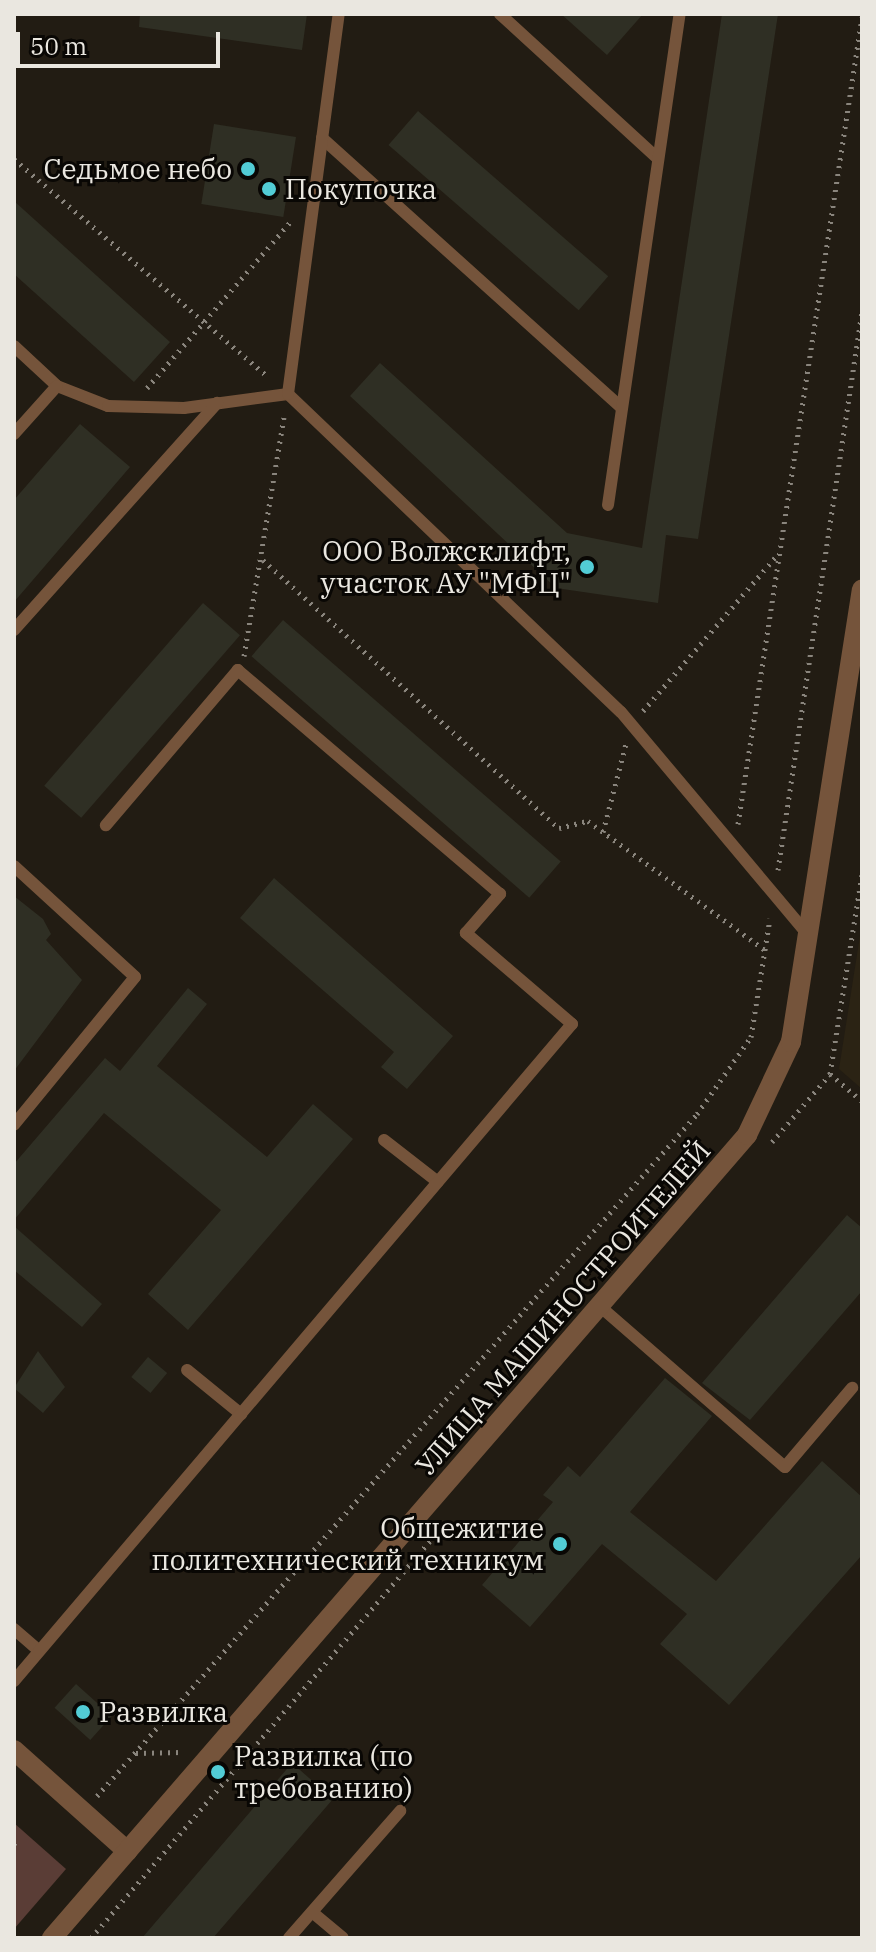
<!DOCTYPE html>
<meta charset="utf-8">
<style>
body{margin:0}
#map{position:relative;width:876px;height:1952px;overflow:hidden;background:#221c13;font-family:"IBM Plex Serif",serif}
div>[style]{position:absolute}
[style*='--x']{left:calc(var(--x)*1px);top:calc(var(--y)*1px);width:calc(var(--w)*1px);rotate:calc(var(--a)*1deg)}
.built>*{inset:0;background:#2b2314}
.green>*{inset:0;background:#5a3d36}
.building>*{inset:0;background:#2f2f24;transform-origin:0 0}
.path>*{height:5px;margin-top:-2.5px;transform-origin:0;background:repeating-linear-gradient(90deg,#8a857d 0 2px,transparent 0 8px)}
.lane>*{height:12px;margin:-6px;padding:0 6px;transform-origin:6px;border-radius:6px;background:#75543b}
.street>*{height:20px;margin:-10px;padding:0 10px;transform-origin:10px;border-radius:10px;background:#75543b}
.dots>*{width:22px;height:22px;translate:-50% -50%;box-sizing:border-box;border:4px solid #090704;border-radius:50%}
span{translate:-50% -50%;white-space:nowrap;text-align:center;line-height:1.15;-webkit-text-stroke:6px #090704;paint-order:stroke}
.poi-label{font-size:28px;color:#eae7e0}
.right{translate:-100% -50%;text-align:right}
.left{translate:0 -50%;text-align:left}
.street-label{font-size:28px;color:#eae7e0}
.frame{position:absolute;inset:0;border:16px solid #eae7e0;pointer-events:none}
.scale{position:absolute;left:16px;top:32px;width:204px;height:36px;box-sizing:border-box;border:4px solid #eae7e0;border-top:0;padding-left:10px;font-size:24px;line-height:28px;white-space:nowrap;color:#eae7e0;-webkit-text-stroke:6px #090704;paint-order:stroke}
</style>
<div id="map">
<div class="built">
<div style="clip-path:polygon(862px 923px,862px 1089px,839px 1069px)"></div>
</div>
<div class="green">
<div style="clip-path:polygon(14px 1823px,66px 1869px,14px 1929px)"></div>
</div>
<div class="building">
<div style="clip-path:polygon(140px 14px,307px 14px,302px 50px,139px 27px)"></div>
<div style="clip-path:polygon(561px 14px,643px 14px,607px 55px)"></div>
<div style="clip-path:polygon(722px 14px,778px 14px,698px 539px,666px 535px,658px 603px,556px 588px,350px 396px,380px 363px,567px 533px,642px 548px)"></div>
<div style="left:418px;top:111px;width:252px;height:45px;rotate:41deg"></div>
<div style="left:214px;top:124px;width:83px;height:81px;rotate:9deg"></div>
<div style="clip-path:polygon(14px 201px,170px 342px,134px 382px,14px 274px)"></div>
<div style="clip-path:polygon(80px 424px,130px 467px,14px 602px,14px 500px)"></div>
<div style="left:203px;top:603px;width:49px;height:242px;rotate:41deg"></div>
<div style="left:283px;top:620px;width:368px;height:48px;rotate:41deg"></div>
<div style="clip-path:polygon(274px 878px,453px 1036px,407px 1089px,381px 1067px,394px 1052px,240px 918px)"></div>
<div style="clip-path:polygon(14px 896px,43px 919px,51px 934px,46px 940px,82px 980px,14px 1071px)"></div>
<div style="clip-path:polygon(188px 988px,207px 1004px,157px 1066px,267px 1157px,313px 1104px,353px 1139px,188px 1330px,148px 1294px,221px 1210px,104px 1113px,14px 1220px,14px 1164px,105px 1058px,120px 1071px)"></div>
<div style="clip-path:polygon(847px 1215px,862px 1228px,862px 1291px,750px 1420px,702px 1383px)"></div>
<div style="clip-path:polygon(14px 1226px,102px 1304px,82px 1327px,14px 1270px)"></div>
<div style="clip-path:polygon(38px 1351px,65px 1387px,43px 1413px,14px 1388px)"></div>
<div style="left:148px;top:1357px;width:25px;height:26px;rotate:40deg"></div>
<div style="clip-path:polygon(665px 1378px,712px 1416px,630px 1512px,716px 1581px,822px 1461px,862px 1497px,862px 1555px,729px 1705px,660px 1644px,687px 1614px,602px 1544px,530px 1627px,482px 1585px,553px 1502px,543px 1495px,568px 1466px,580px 1477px)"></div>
<div style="left:76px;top:1684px;width:48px;height:32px;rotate:42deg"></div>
<div style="clip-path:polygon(292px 1763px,333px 1799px,213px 1938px,142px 1938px)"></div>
</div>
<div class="path">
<div style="--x:14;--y:159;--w:335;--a:40.6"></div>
<div style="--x:147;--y:388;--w:222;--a:-49.2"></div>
<div style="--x:263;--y:560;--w:399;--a:42.2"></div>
<div style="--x:559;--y:828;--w:30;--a:-14"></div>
<div style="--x:588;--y:821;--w:219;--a:36.1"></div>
<div style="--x:244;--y:656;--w:242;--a:-80.5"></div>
<div style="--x:643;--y:711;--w:206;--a:-49.3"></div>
<div style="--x:738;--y:824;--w:816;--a:-81.26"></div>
<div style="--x:603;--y:832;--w:91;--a:-75.4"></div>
<div style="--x:778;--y:870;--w:565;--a:-81.45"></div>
<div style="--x:830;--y:1074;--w:42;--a:40.2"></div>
<div style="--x:772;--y:1142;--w:89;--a:-49.5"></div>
<div style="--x:830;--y:1074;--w:202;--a:-80.9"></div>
<div style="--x:136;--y:1753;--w:46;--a:-1.2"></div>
<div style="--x:97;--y:1796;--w:908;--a:-48.66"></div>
<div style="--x:697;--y:1114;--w:94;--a:-55"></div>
<div style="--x:751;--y:1037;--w:120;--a:-80.9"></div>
<div style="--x:14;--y:1844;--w:3;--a:-45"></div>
<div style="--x:91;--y:1938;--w:530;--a:-49.52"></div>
</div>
<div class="lane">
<div style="--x:500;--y:14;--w:213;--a:42.5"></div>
<div style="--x:322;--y:138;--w:402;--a:42"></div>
<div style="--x:14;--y:346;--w:59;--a:42.9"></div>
<div style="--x:57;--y:386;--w:55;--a:21.4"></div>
<div style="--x:108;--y:406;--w:76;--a:1.5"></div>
<div style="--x:184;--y:408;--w:105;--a:-7.7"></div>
<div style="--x:288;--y:394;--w:460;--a:43.7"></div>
<div style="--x:621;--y:712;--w:291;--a:50"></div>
<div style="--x:288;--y:394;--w:383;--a:-82.4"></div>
<div style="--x:14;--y:434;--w:64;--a:-48.1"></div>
<div style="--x:608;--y:505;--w:496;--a:-81.7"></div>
<div style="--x:14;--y:630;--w:305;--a:-48.2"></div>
<div style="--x:14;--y:866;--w:164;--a:42.5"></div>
<div style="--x:135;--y:977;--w:191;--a:129.3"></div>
<div style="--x:384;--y:1140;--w:68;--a:37.9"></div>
<div style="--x:603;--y:1309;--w:241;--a:41"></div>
<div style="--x:785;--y:1467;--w:104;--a:-49.7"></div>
<div style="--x:187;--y:1370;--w:70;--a:39.2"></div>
<div style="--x:14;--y:1629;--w:33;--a:41"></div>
<div style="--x:14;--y:1681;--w:862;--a:-49.66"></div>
<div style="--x:572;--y:1024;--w:140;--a:-139.4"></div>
<div style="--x:466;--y:933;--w:52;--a:-48.9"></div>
<div style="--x:500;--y:894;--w:345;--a:-139.5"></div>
<div style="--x:238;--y:670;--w:204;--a:130.4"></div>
<div style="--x:312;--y:1912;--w:40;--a:40"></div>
<div style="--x:289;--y:1938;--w:169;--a:-48.8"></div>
</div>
<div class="street">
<div style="--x:14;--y:1750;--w:152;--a:41.8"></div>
<div style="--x:52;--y:1938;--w:1062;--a:-49.12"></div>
<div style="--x:747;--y:1135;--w:103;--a:-64.7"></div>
<div style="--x:791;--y:1042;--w:458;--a:-81.1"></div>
</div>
<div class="dots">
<div style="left:248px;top:169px;background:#52ccd5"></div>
<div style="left:269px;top:189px;background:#52ccd5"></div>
<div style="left:587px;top:567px;background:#52ccd5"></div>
<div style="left:560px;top:1544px;background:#52ccd5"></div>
<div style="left:83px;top:1712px;background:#52ccd5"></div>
<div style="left:218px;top:1772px;background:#52ccd5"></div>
</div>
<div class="poi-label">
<span class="right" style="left:232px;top:169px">Седьмое небо</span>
<span class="left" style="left:285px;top:189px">Покупочка</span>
<span class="right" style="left:571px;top:567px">ООО Волжсклифт,<br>участок АУ "МФЦ"</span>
<span class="right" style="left:544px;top:1544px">Общежитие<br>политехнический техникум</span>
<span class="left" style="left:99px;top:1712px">Развилка</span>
<span class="left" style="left:234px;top:1772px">Развилка (по<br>требованию)</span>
</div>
<div class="street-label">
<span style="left:563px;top:1308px;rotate:-49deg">УЛИЦА МАШИНОСТРОИТЕЛЕЙ</span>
</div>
<div class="frame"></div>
<div class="scale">50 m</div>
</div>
